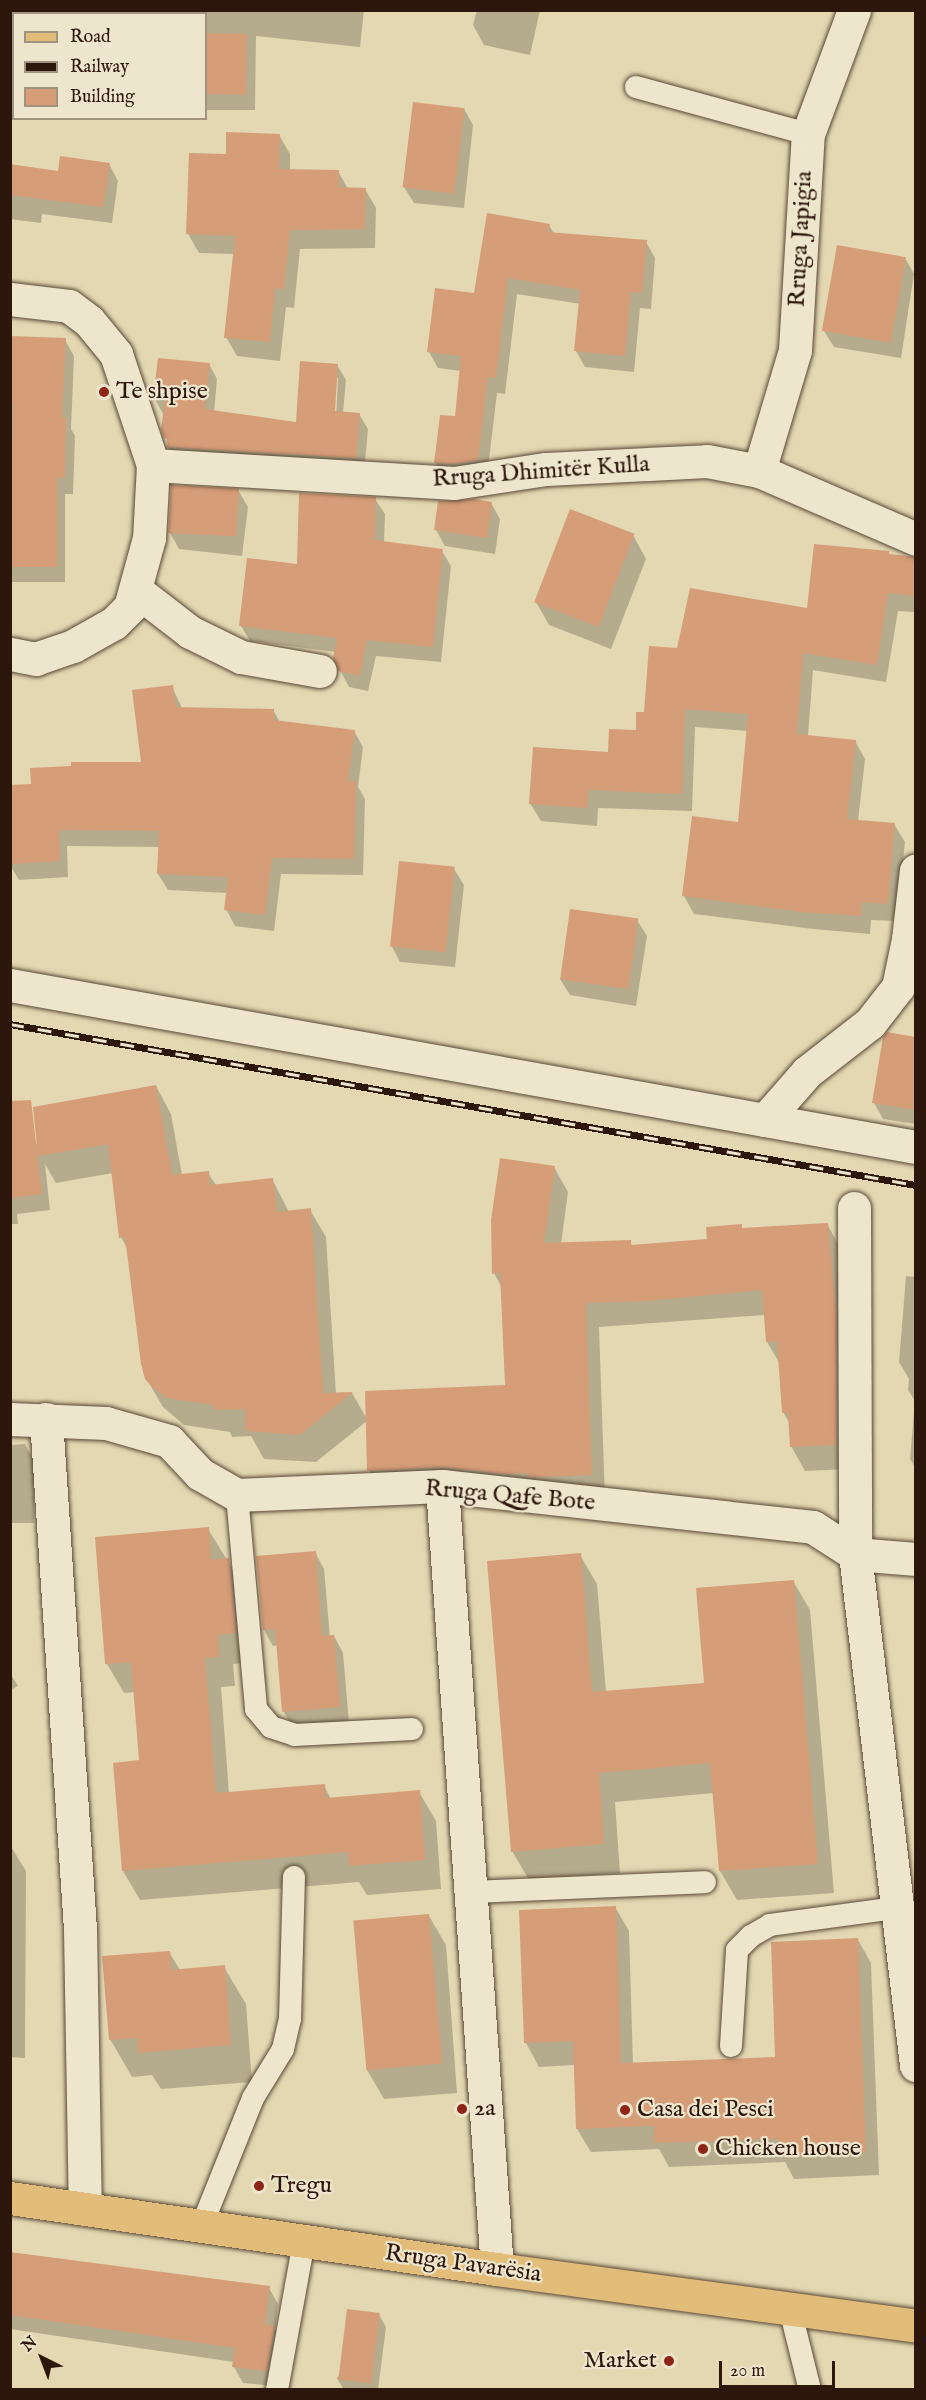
<!DOCTYPE html>
<meta charset="utf-8">
<style>
body{margin:0}
#map{position:relative;width:926px;height:2400px;overflow:hidden;background:#e3d8b2;font-family:"IM FELL English",serif}
div>[style]{position:absolute}
[style*='--x']{left:calc(var(--x)*1px);top:calc(var(--y)*1px);width:calc(var(--w)*1px);rotate:calc(var(--a)*1deg)}
.shadow>*{inset:0;background:#0003;transform-origin:0 0}
.building>*{inset:0;background:#d69d79;transform-origin:0 0}
.roads{filter:drop-shadow(0 0 2px #5a4736) drop-shadow(0 0 2px #5a4736)}
.lane>*{height:22px;margin:-11px;padding:0 11px;transform-origin:11px;border-radius:11px;background:#ede6cd}
.street>*{height:33px;margin:-16.5px;padding:0 16.5px;transform-origin:16.5px;border-radius:16.5px;background:#ede6cd}
.primary>*{height:33px;margin:-16.5px;padding:0 16.5px;transform-origin:16.5px;border-radius:16.5px;background:#e2bc79}
.rail>*{height:7px;margin-top:-3.5px;transform-origin:0;background:repeating-linear-gradient(90deg,#ede6cd 0 14px,#2d170c 0 28px);box-sizing:border-box;border-block:2px solid #2d170c}
.dots>*{width:16px;height:16px;translate:-50% -50%;box-sizing:border-box;border:3px solid #ede6cd;border-radius:50%}
span{translate:-50% -50%;white-space:nowrap;text-align:center;line-height:1.15;-webkit-text-stroke:4.5px #ede6cd;paint-order:stroke}
.street-label{font-size:24px;color:#2d170c}
.poi-label{font-size:24px;color:#2d170c}
.left{translate:0 -50%;text-align:left}
.right{translate:-100% -50%;text-align:right}
.frame{position:absolute;inset:0;border:12px solid #2d170c;pointer-events:none}
.legend{position:absolute;left:12px;top:12px;width:195px;height:108px;box-sizing:border-box;background:#ede6cd;border:2px solid #a09380;margin:0;padding:8px 10px;list-style:none;font-size:18px;color:#2d170c}
.legend li{display:flex;align-items:center;gap:12px;height:30px}
.legend b{width:30px;border:2px solid #a09380}
.north{position:absolute;left:12px;top:2328px;width:60px;height:60px;-webkit-text-stroke:4px #ede6cd;paint-order:stroke;rotate:318deg;font-size:16px;font-weight:700;line-height:24px;text-align:center;color:#2d170c}
.north::after{content:'';display:block;margin:auto;width:21px;height:27px;background:#2d170c;clip-path:polygon(50% 0,100% 100%,50% 72%,0 100%)}
.scale{position:absolute;left:719px;top:2361px;width:116px;height:27px;box-sizing:border-box;border:3px solid #2d170c;border-top:0;padding-left:8px;font-size:18px;line-height:21px;white-space:nowrap;color:#2d170c;-webkit-text-stroke:4px #ede6cd;paint-order:stroke}
</style>
<div id="map">
<div class="shadow">
<div style="clip-path:polygon(10px 10px,44px 10px,44px 14px)"></div>
<div style="clip-path:polygon(197px 10px,364px 10px,360px 47px,256px 36px,255px 110px,206px 110px,206px 14px,197px 14px)"></div>
<div style="clip-path:polygon(477px 10px,540px 10px,530px 55px,484px 45px,473px 25px)"></div>
<div style="clip-path:polygon(464px 109px,473px 125px,464px 208px,414px 203px,404px 187px)"></div>
<div style="clip-path:polygon(279px 135px,290px 154px,290px 170px,338px 171px,348px 189px,365px 189px,376px 208px,375px 248px,300px 249px,294px 308px,286px 307px,280px 361px,237px 356px,226px 337px,234px 254px,199px 253px,188px 234px,227px 156px)"></div>
<div style="clip-path:polygon(109px 164px,118px 181px,112px 223px,42px 214px,41px 223px,10px 219px,10px 166px,59px 172px)"></div>
<div style="clip-path:polygon(549px 225px,554px 234px,646px 242px,655px 258px,651px 309px,640px 308px,634px 372px,585px 367px,576px 351px,581px 304px,517px 294px,505px 394px,497px 393px,487px 476px,445px 479px,436px 463px,456px 418px,461px 371px,438px 368px,429px 352px,475px 295px)"></div>
<div style="clip-path:polygon(905px 258px,914px 274px,901px 358px,834px 347px,824px 331px)"></div>
<div style="clip-path:polygon(10px 337px,65px 340px,74px 356px,71px 429px,75px 436px,73px 494px,65px 494px,65px 582px,10px 582px,14px 457px,10px 457px)"></div>
<div style="clip-path:polygon(evenodd,209px 364px,217px 379px,214px 412px,297px 424px,337px 365px,346px 380px,343px 413px,359px 414px,368px 429px,364px 473px,177px 462px,168px 447px,163px 414px,155px 399px,209px 364px,335px 378px,338px 378px,336px 419px,333px 419px,335px 378px)"></div>
<div style="clip-path:polygon(238px 490px,248px 507px,242px 556px,179px 549px,170px 533px)"></div>
<div style="clip-path:polygon(375px 499px,385px 514px,384px 543px,442px 551px,451px 566px,441px 662px,376px 656px,368px 691px,349px 687px,340px 670px,336px 652px,250px 641px,241px 626px,298px 565px)"></div>
<div style="clip-path:polygon(491px 503px,500px 519px,495px 554px,445px 546px,436px 530px)"></div>
<div style="clip-path:polygon(633px 535px,646px 559px,611px 649px,549px 625px,536px 602px)"></div>
<div style="clip-path:polygon(815px 545px,916px 558px,916px 612px,898px 611px,886px 682px,813px 670px,808px 736px,855px 741px,865px 759px,858px 821px,894px 824px,905px 842px,897px 921px,871px 920px,870px 934px,813px 929px,694px 914px,684px 896px,739px 824px,748px 731px,695px 727px,692px 811px,598px 808px,597px 826px,541px 821px,530px 803px,609px 754px,637px 731px,678px 650px,808px 610px)"></div>
<div style="clip-path:polygon(172px 687px,182px 708px,273px 710px,280px 722px,354px 731px,363px 747px,358px 787px,365px 799px,363px 875px,281px 874px,274px 931px,235px 926px,226px 909px,228px 893px,168px 890px,158px 874px,159px 847px,67px 846px,68px 877px,19px 880px,10px 865px,10px 787px,32px 786px,142px 763px)"></div>
<div style="clip-path:polygon(454px 869px,464px 885px,455px 967px,400px 962px,391px 945px)"></div>
<div style="clip-path:polygon(637px 920px,647px 936px,636px 1006px,570px 995px,560px 979px)"></div>
<div style="clip-path:polygon(887px 1034px,916px 1038px,916px 1124px,883px 1119px,874px 1103px)"></div>
<div style="clip-path:polygon(156px 1086px,171px 1114px,182px 1175px,208px 1173px,216px 1185px,272px 1179px,289px 1212px,310px 1210px,326px 1237px,336px 1394px,352px 1393px,367px 1419px,506px 1386px,502px 1288px,494px 1273px,554px 1167px,568px 1192px,561px 1244px,630px 1241px,632px 1246px,708px 1241px,741px 1226px,744px 1230px,827px 1224px,841px 1249px,849px 1469px,805px 1471px,791px 1446px,790px 1424px,783px 1412px,780px 1364px,767px 1342px,765px 1315px,599px 1327px,605px 1499px,383px 1495px,369px 1470px,367px 1421px,316px 1462px,264px 1459px,251px 1436px,232px 1437px,230px 1432px,184px 1425px,163px 1407px,146px 1378px,128px 1250px,121px 1237px,113px 1173px,56px 1183px,45px 1164px,50px 1210px,17px 1214px,18px 1224px,10px 1224px,10px 1144px,35px 1141px,39px 1148px)"></div>
<div style="clip-path:polygon(906px 1276px,916px 1277px,916px 1469px,910px 1459px,915px 1401px,908px 1390px,909px 1379px,899px 1362px)"></div>
<div style="clip-path:polygon(25px 1444px,34px 1461px,34px 1523px,10px 1523px,10px 1445px)"></div>
<div style="clip-path:polygon(208px 1529px,245px 1589px,252px 1662px,233px 1664px,235px 1686px,221px 1687px,229px 1794px,324px 1786px,331px 1799px,419px 1792px,436px 1821px,441px 1889px,367px 1895px,359px 1882px,140px 1900px,123px 1871px,140px 1761px,135px 1692px,124px 1693px,107px 1664px,96px 1538px)"></div>
<div style="clip-path:polygon(315px 1552px,324px 1569px,330px 1637px,334px 1636px,343px 1653px,349px 1723px,293px 1728px,284px 1712px,278px 1645px,273px 1646px,264px 1630px)"></div>
<div style="clip-path:polygon(580px 1555px,597px 1584px,606px 1692px,705px 1684px,793px 1581px,810px 1610px,834px 1893px,737px 1900px,720px 1871px,714px 1793px,615px 1802px,620px 1873px,529px 1880px,512px 1851px)"></div>
<div style="left:10px;top:1673px;width:15px;height:110px;rotate:58deg"></div>
<div style="clip-path:polygon(10px 1845px,26px 1871px,25px 2058px,10px 2057px)"></div>
<div style="clip-path:polygon(615px 1907px,629px 1931px,633px 2064px,777px 2058px,858px 1940px,871px 1963px,879px 2175px,794px 2179px,785px 2162px,669px 2167px,659px 2149px,591px 2152px,577px 2129px,575px 2065px,539px 2067px,526px 2043px,521px 1911px)"></div>
<div style="clip-path:polygon(429px 1916px,446px 1945px,457px 2093px,384px 2099px,367px 2070px)"></div>
<div style="clip-path:polygon(169px 1952px,180px 1970px,224px 1967px,246px 2004px,252px 2082px,161px 2089px,152px 2075px,132px 2077px,110px 2039px)"></div>
<div style="clip-path:polygon(10px 2254px,269px 2288px,278px 2304px,275px 2329px,283px 2343px,275px 2386px,243px 2383px,234px 2367px,234px 2362px,10px 2329px)"></div>
<div style="clip-path:polygon(379px 2315px,386px 2327px,378px 2390px,344px 2390px,337px 2378px)"></div>
</div>
<div class="building">
<div style="left:206px;top:33px;width:41px;height:61px;rotate:1deg"></div>
<div style="left:413px;top:102px;width:52px;height:86px;rotate:7deg"></div>
<div style="clip-path:polygon(226px 132px,280px 134px,279px 169px,339px 170px,339px 187px,366px 188px,365px 229px,290px 230px,284px 289px,275px 288px,270px 342px,224px 338px,235px 236px,186px 234px,189px 153px,226px 154px)"></div>
<div style="clip-path:polygon(60px 156px,110px 163px,103px 207px,10px 195px,10px 164px,58px 171px)"></div>
<div style="clip-path:polygon(487px 213px,550px 224px,548px 232px,647px 240px,642px 293px,631px 292px,625px 356px,574px 351px,580px 290px,508px 278px,496px 378px,488px 377px,478px 460px,453px 464px,434px 463px,440px 415px,455px 416px,461px 356px,427px 352px,435px 288px,474px 293px)"></div>
<div style="left:837px;top:245px;width:70px;height:87px;rotate:10deg"></div>
<div style="clip-path:polygon(10px 336px,66px 338px,62px 418px,66px 418px,65px 478px,57px 478px,57px 567px,10px 567px,13px 403px,10px 403px)"></div>
<div style="clip-path:polygon(158px 358px,210px 363px,205px 409px,296px 422px,300px 361px,338px 364px,335px 411px,360px 413px,356px 458px,167px 447px,168px 439px,164px 438px,161px 430px,165px 400px,153px 399px)"></div>
<div style="left:171px;top:485px;width:68px;height:48px;rotate:3deg"></div>
<div style="clip-path:polygon(299px 493px,376px 497px,375px 540px,443px 549px,433px 647px,367px 640px,360px 676px,338px 671px,333px 658px,337px 638px,239px 626px,247px 558px,297px 564px)"></div>
<div style="clip-path:polygon(474px 499px,492px 502px,487px 538px,434px 530px,438px 501px)"></div>
<div style="left:570px;top:509px;width:69px;height:100px;rotate:21deg"></div>
<div style="clip-path:polygon(814px 544px,889px 551px,889px 554px,915px 557px,915px 596px,888px 593px,877px 665px,803px 653px,797px 734px,856px 740px,847px 819px,895px 823px,888px 904px,862px 902px,861px 916px,802px 912px,682px 896px,692px 816px,738px 822px,748px 714px,685px 709px,682px 794px,589px 790px,587px 808px,529px 804px,533px 747px,608px 752px,609px 729px,636px 730px,636px 712px,644px 712px,649px 646px,677px 648px,690px 588px,807px 608px)"></div>
<div style="clip-path:polygon(173px 685px,176px 707px,274px 709px,274px 720px,355px 730px,348px 781px,356px 781px,354px 859px,272px 858px,265px 915px,224px 910px,228px 877px,157px 874px,159px 831px,59px 830px,60px 861px,10px 864px,10px 785px,31px 784px,30px 768px,71px 766px,71px 762px,141px 762px,132px 690px)"></div>
<div style="left:399px;top:861px;width:56px;height:86px;rotate:6deg"></div>
<div style="left:570px;top:909px;width:69px;height:71px;rotate:8deg"></div>
<div style="clip-path:polygon(887px 1032px,915px 1037px,915px 1110px,872px 1103px,883px 1037px)"></div>
<div style="clip-path:polygon(156px 1085px,172px 1175px,209px 1171px,210px 1185px,273px 1178px,277px 1212px,311px 1208px,323px 1393px,353px 1392px,300px 1435px,246px 1431px,245px 1409px,215px 1410px,213px 1405px,167px 1398px,152px 1387px,145px 1379px,141px 1364px,125px 1237px,119px 1238px,108px 1144px,38px 1156px,33px 1107px)"></div>
<div style="clip-path:polygon(31px 1100px,42px 1194px,10px 1198px,10px 1101px)"></div>
<div style="clip-path:polygon(500px 1158px,555px 1166px,544px 1243px,631px 1240px,631px 1245px,707px 1239px,706px 1227px,742px 1224px,742px 1228px,828px 1223px,836px 1313px,836px 1445px,790px 1447px,788px 1413px,782px 1413px,777px 1341px,766px 1342px,762px 1290px,647px 1301px,586px 1303px,592px 1475px,535px 1477px,527px 1477px,527px 1473px,506px 1474px,441px 1467px,367px 1471px,365px 1391px,505px 1385px,500px 1273px,492px 1274px,491px 1220px)"></div>
<div style="clip-path:polygon(209px 1527px,211px 1560px,229px 1558px,236px 1633px,218px 1635px,219px 1657px,205px 1658px,216px 1793px,325px 1784px,326px 1798px,420px 1790px,425px 1860px,349px 1866px,348px 1852px,122px 1871px,113px 1763px,139px 1760px,131px 1662px,105px 1664px,95px 1537px)"></div>
<div style="clip-path:polygon(316px 1551px,322px 1636px,334px 1635px,340px 1707px,282px 1712px,275px 1629px,263px 1630px,256px 1556px)"></div>
<div style="clip-path:polygon(581px 1553px,592px 1692px,704px 1683px,696px 1588px,794px 1580px,818px 1864px,719px 1871px,710px 1763px,599px 1773px,604px 1844px,511px 1852px,487px 1561px)"></div>
<div style="clip-path:polygon(616px 1906px,621px 2063px,775px 2057px,771px 1942px,858px 1938px,866px 2152px,779px 2155px,778px 2139px,654px 2143px,654px 2126px,576px 2129px,573px 2041px,524px 2043px,519px 1910px)"></div>
<div style="left:429px;top:1914px;width:150px;height:76px;rotate:85deg"></div>
<div style="clip-path:polygon(170px 1951px,171px 1970px,225px 1965px,231px 2045px,138px 2053px,137px 2038px,109px 2040px,102px 1956px)"></div>
<div style="clip-path:polygon(10px 2252px,270px 2286px,265px 2324px,275px 2326px,267px 2371px,232px 2367px,235px 2348px,10px 2315px)"></div>
<div style="left:347px;top:2309px;width:33px;height:71px;rotate:7deg"></div>
</div>
<div class="roads">
<div class="lane">
<div style="--x:636;--y:87;--w:178;--a:15.3"></div>
<div style="--x:237;--y:1495;--w:215;--a:84.9"></div>
<div style="--x:256;--y:1709;--w:23;--a:50"></div>
<div style="--x:271;--y:1727;--w:25;--a:18"></div>
<div style="--x:295;--y:1735;--w:117;--a:-2.9"></div>
<div style="--x:471;--y:1892;--w:234;--a:-2.4"></div>
<div style="--x:731;--y:2046;--w:96;--a:-86.4"></div>
<div style="--x:737;--y:1950;--w:20;--a:-45"></div>
<div style="--x:751;--y:1936;--w:22;--a:-30"></div>
<div style="--x:770;--y:1925;--w:126;--a:-7.7"></div>
<div style="--x:202;--y:2225;--w:137;--a:-68.1"></div>
<div style="--x:253;--y:2098;--w:57;--a:-58.5"></div>
<div style="--x:283;--y:2049;--w:31;--a:-77"></div>
<div style="--x:290;--y:2019;--w:142;--a:-88.4"></div>
<div style="--x:790;--y:2309;--w:83;--a:76.1"></div>
<div style="--x:277;--y:2390;--w:151;--a:-79.7"></div>
</div>
<div class="street">
<div style="--x:10;--y:299;--w:59;--a:6.8"></div>
<div style="--x:69;--y:306;--w:25;--a:37"></div>
<div style="--x:89;--y:321;--w:43;--a:50.7"></div>
<div style="--x:116;--y:354;--w:117;--a:71.6"></div>
<div style="--x:153;--y:465;--w:73;--a:93.1"></div>
<div style="--x:149;--y:538;--w:72;--a:105.4"></div>
<div style="--x:130;--y:607;--w:23;--a:135"></div>
<div style="--x:114;--y:623;--w:47;--a:150.7"></div>
<div style="--x:73;--y:646;--w:39;--a:161"></div>
<div style="--x:36;--y:659;--w:26;--a:-169"></div>
<div style="--x:153;--y:465;--w:302;--a:3.4"></div>
<div style="--x:454;--y:483;--w:93;--a:-8.7"></div>
<div style="--x:546;--y:469;--w:161;--a:-2.8"></div>
<div style="--x:707;--y:461;--w:53;--a:10.9"></div>
<div style="--x:759;--y:471;--w:171;--a:23.4"></div>
<div style="--x:759;--y:471;--w:126;--a:-73.4"></div>
<div style="--x:795;--y:350;--w:216;--a:-86.6"></div>
<div style="--x:808;--y:134;--w:132;--a:-69.6"></div>
<div style="--x:137;--y:591;--w:67;--a:37.7"></div>
<div style="--x:190;--y:632;--w:57;--a:26.1"></div>
<div style="--x:241;--y:657;--w:80;--a:10"></div>
<div style="--x:10;--y:985;--w:920;--a:10.14"></div>
<div style="--x:765;--y:1120;--w:64;--a:-48.8"></div>
<div style="--x:807;--y:1072;--w:80;--a:-37.9"></div>
<div style="--x:870;--y:1023;--w:46;--a:-52.1"></div>
<div style="--x:898;--y:987;--w:49;--a:-78.2"></div>
<div style="--x:908;--y:939;--w:69;--a:-83.4"></div>
<div style="--x:854;--y:1208;--w:346;--a:89.8"></div>
<div style="--x:855;--y:1554;--w:515;--a:83.19"></div>
<div style="--x:10;--y:1419;--w:96;--a:2.4"></div>
<div style="--x:106;--y:1423;--w:66;--a:15.9"></div>
<div style="--x:169;--y:1441;--w:45;--a:46.8"></div>
<div style="--x:200;--y:1474;--w:43;--a:29.6"></div>
<div style="--x:237;--y:1495;--w:205;--a:-2.5"></div>
<div style="--x:442;--y:1486;--w:373;--a:6.3"></div>
<div style="--x:813;--y:1527;--w:50;--a:32.7"></div>
<div style="--x:855;--y:1554;--w:61;--a:4.7"></div>
<div style="--x:46;--y:1419;--w:511;--a:86.19"></div>
<div style="--x:80;--y:1929;--w:280;--a:89"></div>
<div style="--x:442;--y:1486;--w:785;--a:85.98"></div>
</div>
<div class="primary">
<div style="--x:10;--y:2198;--w:492;--a:8.3"></div>
<div style="--x:497;--y:2269;--w:423;--a:7.7"></div>
</div>
</div>
<div class="rail">
<div style="--x:10;--y:1024;--w:920;--a:10.08"></div>
</div>
<div class="dots">
<div style="left:104px;top:392px;background:#8f2418"></div>
<div style="left:462px;top:2109px;background:#8f2418"></div>
<div style="left:625px;top:2110px;background:#8f2418"></div>
<div style="left:703px;top:2149px;background:#8f2418"></div>
<div style="left:259px;top:2186px;background:#8f2418"></div>
<div style="left:669px;top:2361px;background:#8f2418"></div>
</div>
<div class="street-label">
<span style="left:801px;top:239px;rotate:-87deg">Rruga Japigia</span>
<span style="left:541px;top:472px;rotate:-4deg">Rruga Dhimitër Kulla</span>
<span style="left:510px;top:1496px;rotate:5deg">Rruga Qafe Bote</span>
<span style="left:463px;top:2264px;rotate:8deg">Rruga Pavarësia</span>
</div>
<div class="poi-label">
<span class="left" style="left:116px;top:392px">Te shpise</span>
<span class="left" style="left:474px;top:2109px">2a</span>
<span class="left" style="left:637px;top:2110px">Casa dei Pesci</span>
<span class="left" style="left:715px;top:2149px">Chicken house</span>
<span class="left" style="left:271px;top:2186px">Tregu</span>
<span class="right" style="left:657px;top:2361px">Market</span>
</div>
<div class="frame"></div>
<ul class="legend">
<li><b style="height:8px;background:#e2bc79"></b>Road</li>
<li><b style="height:8px;background:#2d170c"></b>Railway</li>
<li><b style="height:16px;background:#d69d79"></b>Building</li>
</ul>
<div class="north">N</div>
<div class="scale">20 m</div>
</div>
